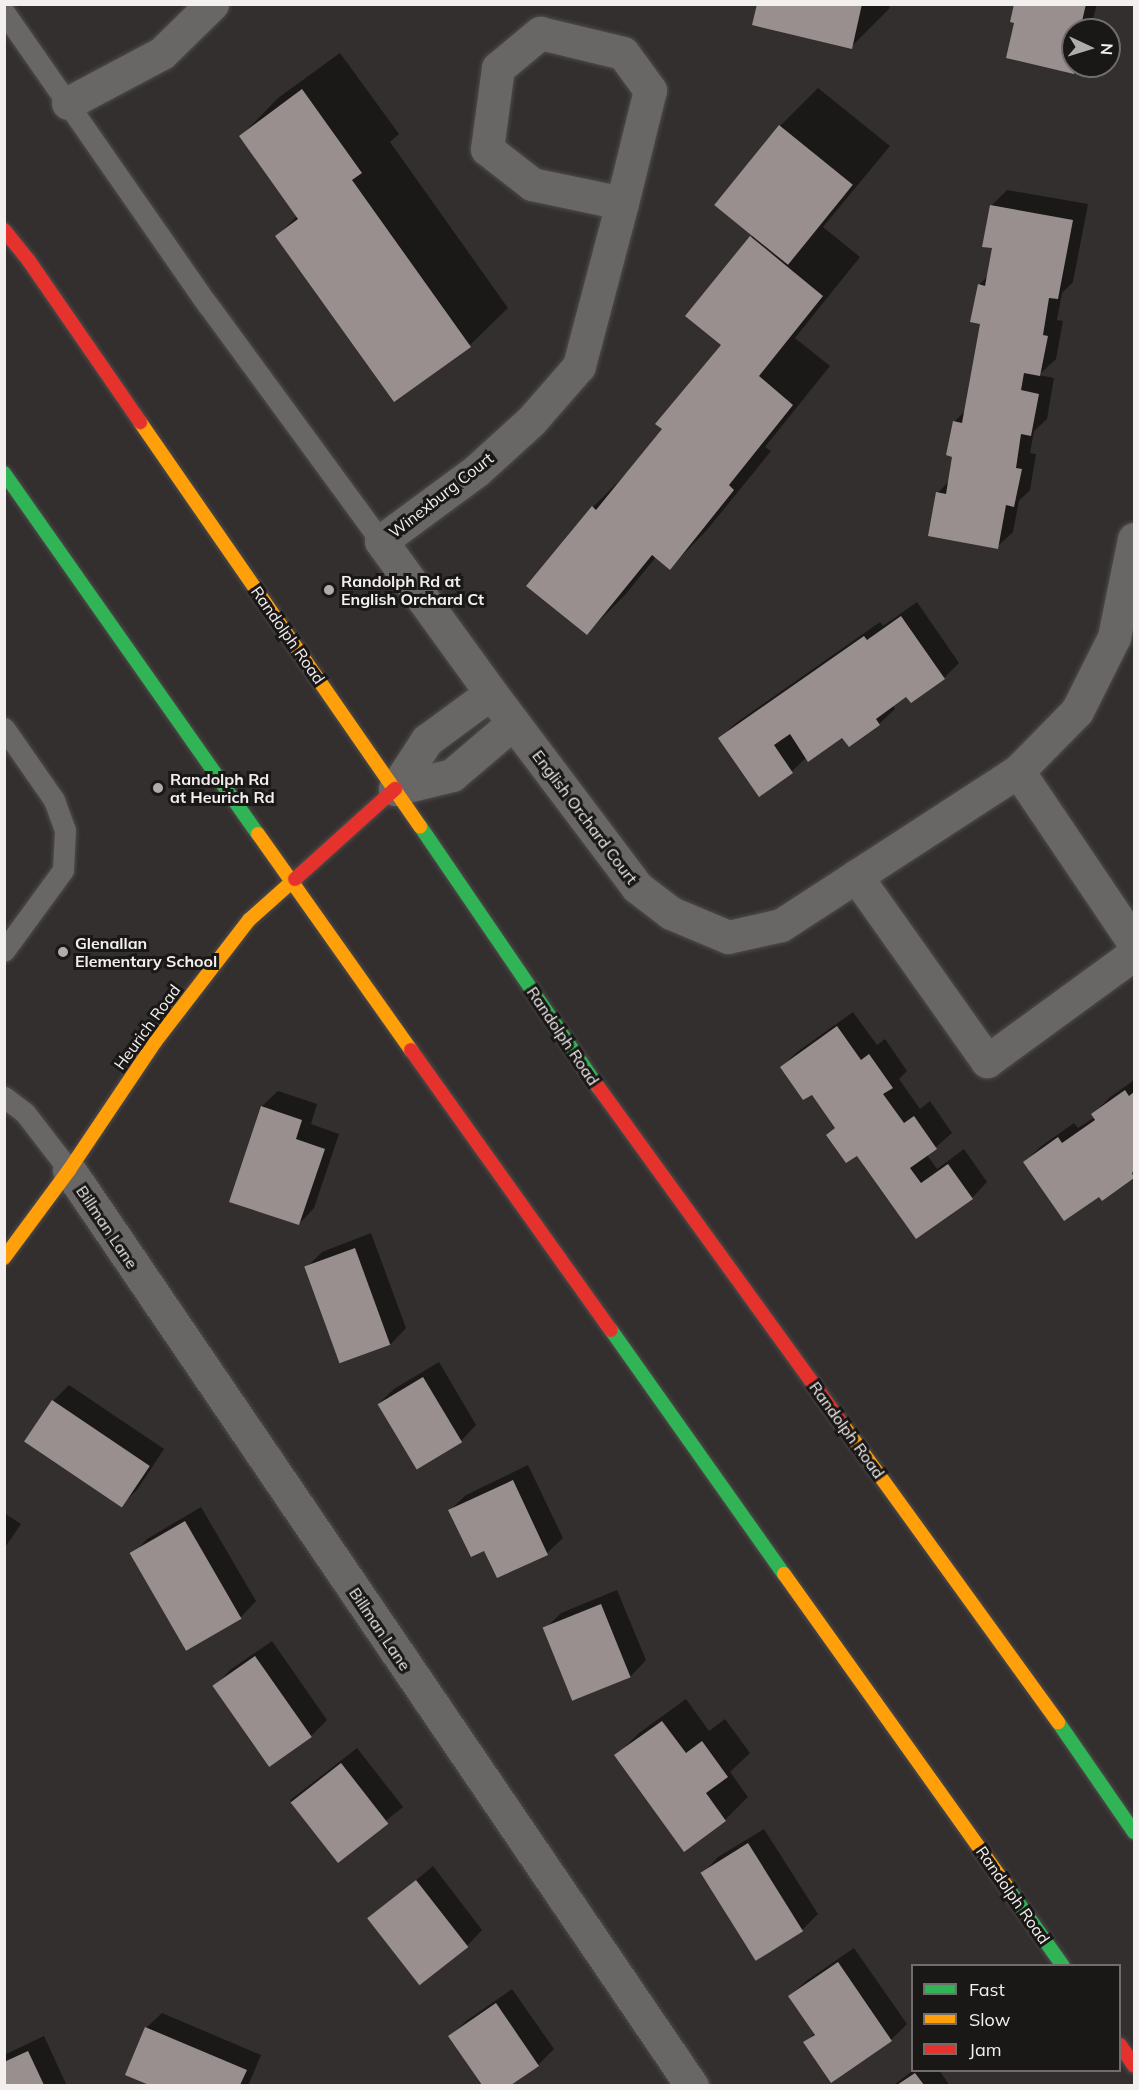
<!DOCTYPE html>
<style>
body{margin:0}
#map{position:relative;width:1139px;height:2090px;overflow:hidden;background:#332f2e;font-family:Mulish,sans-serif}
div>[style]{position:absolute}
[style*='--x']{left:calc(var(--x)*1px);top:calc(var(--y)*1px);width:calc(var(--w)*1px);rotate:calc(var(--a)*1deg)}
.shadow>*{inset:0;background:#0007;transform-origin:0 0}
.building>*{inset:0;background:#998f8e;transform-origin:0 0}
.roads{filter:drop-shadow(0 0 2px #4e4b4b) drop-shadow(0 0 2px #4e4b4b)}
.lane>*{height:21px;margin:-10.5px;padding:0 10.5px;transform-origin:10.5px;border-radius:10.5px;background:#696666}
.street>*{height:33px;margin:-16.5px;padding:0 16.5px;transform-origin:16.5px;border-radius:16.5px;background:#696666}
.fast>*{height:14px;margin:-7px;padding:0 7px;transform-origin:7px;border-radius:7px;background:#30b455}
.slow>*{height:14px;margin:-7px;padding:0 7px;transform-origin:7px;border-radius:7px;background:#ff9f0a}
.jam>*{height:14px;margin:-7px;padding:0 7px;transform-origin:7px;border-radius:7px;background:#e5322d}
.dots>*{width:16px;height:16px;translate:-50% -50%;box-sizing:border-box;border:3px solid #1a1717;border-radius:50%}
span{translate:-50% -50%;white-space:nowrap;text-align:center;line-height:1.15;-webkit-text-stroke:6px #1a1717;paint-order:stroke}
.street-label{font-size:16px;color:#f3efef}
.poi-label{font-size:16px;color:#f3efef;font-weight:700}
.left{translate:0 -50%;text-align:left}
.frame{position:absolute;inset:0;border:6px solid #f3efef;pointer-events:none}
.legend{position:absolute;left:911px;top:1964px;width:210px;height:108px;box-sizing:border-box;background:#1a1717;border:2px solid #716d6d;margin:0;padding:8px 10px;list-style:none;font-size:18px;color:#f3efef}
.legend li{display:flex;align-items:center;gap:12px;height:30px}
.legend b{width:30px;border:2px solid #716d6d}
.north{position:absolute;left:1061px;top:18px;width:60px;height:60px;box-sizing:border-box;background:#1a1717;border:2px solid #716d6d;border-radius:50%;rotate:94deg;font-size:16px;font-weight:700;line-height:24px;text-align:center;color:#f3efef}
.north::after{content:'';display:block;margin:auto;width:21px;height:27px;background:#b0acab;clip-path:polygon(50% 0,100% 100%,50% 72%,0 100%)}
</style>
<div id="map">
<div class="shadow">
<div style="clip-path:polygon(759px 4px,890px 4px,889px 9px,851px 47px)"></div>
<div style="clip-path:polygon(1015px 4px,1097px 4px,1092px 23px,1098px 24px,1096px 30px,1073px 30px,1073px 66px,1081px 66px,1074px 73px,1016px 22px)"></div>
<div style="clip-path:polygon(340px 53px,399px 134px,390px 142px,508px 308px,470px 345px,277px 236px,298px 215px,241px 136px,278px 98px)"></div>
<div style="clip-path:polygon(818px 88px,890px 146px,823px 227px,860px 257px,795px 338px,830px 366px,765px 447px,771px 451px,707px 530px,670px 568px,656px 557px,625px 595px,587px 633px,593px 507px,631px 469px,664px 429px,723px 344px,687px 315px,753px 235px,716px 205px,780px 126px)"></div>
<div style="clip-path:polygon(1007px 190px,1088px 204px,1073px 282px,1062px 293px,1057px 320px,1063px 321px,1056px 359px,1039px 375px,1054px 378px,1047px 419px,1034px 431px,1030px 453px,1036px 454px,1030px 490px,1019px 501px,1013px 532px,997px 547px,938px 493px,949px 481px,954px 456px,954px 422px,966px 410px,982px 322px,979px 285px,988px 276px,994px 247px,992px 205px)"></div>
<div style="clip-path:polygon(917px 602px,959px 663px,944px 678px,907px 695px,892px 705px,895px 709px,879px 724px,842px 736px,807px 757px,792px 771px,759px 795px,720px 738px,736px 723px,880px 622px,883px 626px)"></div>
<div style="clip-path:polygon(853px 1012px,877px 1045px,885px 1039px,907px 1071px,899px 1079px,920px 1109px,930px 1101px,952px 1133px,927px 1155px,937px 1169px,964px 1149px,987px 1182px,972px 1198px,916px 1237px,857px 1154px,828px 1135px,836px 1127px,812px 1092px,782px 1067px,797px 1052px)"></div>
<div style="clip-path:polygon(1134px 1080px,1134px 1176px,1102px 1199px,1100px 1195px,1025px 1162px,1040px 1147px,1074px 1123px,1078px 1128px,1095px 1117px,1093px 1114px,1109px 1098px)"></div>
<div style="clip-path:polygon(278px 1091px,317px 1104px,311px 1124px,339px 1134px,314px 1208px,299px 1224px,262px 1106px)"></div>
<div style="clip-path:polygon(371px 1233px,406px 1328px,391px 1344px,342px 1362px,306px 1268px,322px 1252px)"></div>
<div style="clip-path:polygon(439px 1362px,476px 1425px,461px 1441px,378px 1404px,394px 1389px)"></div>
<div style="clip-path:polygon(69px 1385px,164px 1449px,137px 1490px,121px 1505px,26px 1442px,53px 1401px)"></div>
<div style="clip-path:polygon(528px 1465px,563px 1538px,547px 1553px,485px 1549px,450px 1510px,466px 1495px)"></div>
<div style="clip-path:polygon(201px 1507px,256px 1601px,241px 1617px,132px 1555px,147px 1539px)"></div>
<div style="clip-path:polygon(4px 1513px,21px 1524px,4px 1549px)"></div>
<div style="clip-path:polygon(617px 1590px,646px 1660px,631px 1676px,575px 1699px,545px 1629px,561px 1613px)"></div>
<div style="clip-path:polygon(272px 1641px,327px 1720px,311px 1736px,215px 1686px,230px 1670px)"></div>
<div style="clip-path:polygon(686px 1699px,709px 1731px,725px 1719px,750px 1753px,730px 1772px,748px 1797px,725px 1820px,685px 1849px,616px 1756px,639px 1733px)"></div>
<div style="left:357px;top:1748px;width:75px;height:85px;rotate:52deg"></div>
<div style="clip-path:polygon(764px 1829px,818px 1914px,802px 1930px,703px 1873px,718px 1857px)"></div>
<div style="clip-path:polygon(433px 1866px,482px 1930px,467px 1946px,370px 1919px)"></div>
<div style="clip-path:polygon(854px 1948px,907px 2024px,891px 2040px,831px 2081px,805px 2043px,815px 2033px,790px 1996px,806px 1981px)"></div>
<div style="clip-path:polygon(512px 1989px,554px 2049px,538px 2065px,508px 2086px,483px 2086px,450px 2036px,466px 2021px)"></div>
<div style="clip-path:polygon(162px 2013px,261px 2055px,248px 2086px,153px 2086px,127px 2074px,146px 2028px)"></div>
<div style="clip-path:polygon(44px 2036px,67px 2086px,4px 2086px,4px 2055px)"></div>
<div style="clip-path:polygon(914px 2070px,939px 2070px,950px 2086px,892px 2086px)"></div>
</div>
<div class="building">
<div style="clip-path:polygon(757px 4px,862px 4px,852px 49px,752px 25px)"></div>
<div style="clip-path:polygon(1014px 4px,1086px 4px,1080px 30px,1073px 30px,1073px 66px,1076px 66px,1074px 74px,1006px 58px,1014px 23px,1010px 22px)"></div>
<div style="clip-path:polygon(302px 89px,362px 173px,352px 180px,471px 347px,394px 402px,275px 236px,298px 219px,239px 136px)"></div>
<div style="left:779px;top:125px;width:95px;height:103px;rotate:39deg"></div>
<div style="clip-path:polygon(990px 205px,1073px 220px,1058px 299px,1049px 298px,1043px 335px,1048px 336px,1040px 376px,1024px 373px,1021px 390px,1039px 394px,1031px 436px,1021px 434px,1016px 468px,1022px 469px,1014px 507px,1006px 505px,998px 549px,928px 536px,936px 492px,946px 494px,952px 457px,946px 455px,953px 421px,962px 423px,980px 324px,970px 322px,978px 284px,985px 286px,992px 248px,982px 247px)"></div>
<div style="clip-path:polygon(750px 236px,823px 296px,759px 376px,793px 405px,729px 485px,734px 490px,670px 570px,652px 555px,587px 635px,526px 586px,592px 506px,596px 510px,662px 429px,655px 424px,721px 345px,685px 316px)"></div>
<div style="clip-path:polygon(901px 616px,945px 679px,911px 703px,906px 697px,876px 719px,880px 725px,849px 747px,842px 738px,808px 762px,790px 734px,774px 745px,793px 773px,759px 797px,718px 738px,864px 636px,867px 640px)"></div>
<div style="clip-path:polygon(837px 1026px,861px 1060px,869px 1054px,893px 1088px,883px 1094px,904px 1123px,914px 1116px,937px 1149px,910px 1168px,921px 1183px,948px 1164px,973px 1199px,916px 1239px,857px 1156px,846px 1163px,826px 1135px,835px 1128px,812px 1095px,803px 1100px,780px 1067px)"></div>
<div style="clip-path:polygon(1125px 1090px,1129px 1096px,1134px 1092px,1134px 1171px,1132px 1173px,1134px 1178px,1102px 1201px,1099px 1197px,1064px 1221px,1023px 1162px,1058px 1137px,1062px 1143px,1095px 1120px,1091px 1114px)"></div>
<div style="clip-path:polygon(261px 1106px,302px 1120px,296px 1139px,325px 1149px,299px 1225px,229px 1202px)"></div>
<div style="left:355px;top:1248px;width:103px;height:54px;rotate:70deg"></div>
<div style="left:423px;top:1377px;width:76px;height:53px;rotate:59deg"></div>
<div style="left:52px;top:1400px;width:118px;height:50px;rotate:34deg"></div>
<div style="clip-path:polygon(513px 1480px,548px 1555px,497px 1578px,484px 1551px,471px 1557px,448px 1510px)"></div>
<div style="left:185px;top:1521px;width:113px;height:64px;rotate:60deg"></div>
<div style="left:601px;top:1604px;width:79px;height:63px;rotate:68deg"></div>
<div style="left:255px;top:1656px;width:99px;height:52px;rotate:55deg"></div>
<div style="clip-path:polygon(662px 1721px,686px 1753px,702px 1741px,728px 1777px,706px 1793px,726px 1821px,684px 1852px,614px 1755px)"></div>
<div style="left:341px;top:1763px;width:77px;height:64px;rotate:52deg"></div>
<div style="left:748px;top:1843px;width:104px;height:56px;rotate:58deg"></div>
<div style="left:416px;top:1880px;width:85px;height:62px;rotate:52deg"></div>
<div style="clip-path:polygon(838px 1962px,892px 2041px,831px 2083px,803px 2042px,815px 2035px,788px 1996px)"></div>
<div style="clip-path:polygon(496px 2003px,539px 2066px,511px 2085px,482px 2085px,448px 2036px)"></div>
<div style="clip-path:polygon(145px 2027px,247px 2070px,240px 2085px,149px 2085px,125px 2075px)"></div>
<div style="clip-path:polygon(28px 2051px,44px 2085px,4px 2085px,4px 2062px)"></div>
<div style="clip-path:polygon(915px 2073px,924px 2085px,897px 2085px)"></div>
</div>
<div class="roads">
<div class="lane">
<div style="--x:4;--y:12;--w:357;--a:55.2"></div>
<div style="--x:208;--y:305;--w:293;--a:53.8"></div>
<div style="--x:4;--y:728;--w:88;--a:55.2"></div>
<div style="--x:54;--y:800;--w:32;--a:70"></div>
<div style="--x:65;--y:830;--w:40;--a:92.9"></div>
<div style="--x:63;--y:870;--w:100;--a:126.1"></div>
<div style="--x:4;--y:1097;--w:26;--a:37"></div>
<div style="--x:25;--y:1113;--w:72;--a:52.3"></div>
</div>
<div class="street">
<div style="--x:68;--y:103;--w:106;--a:-28"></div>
<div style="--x:162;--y:53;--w:70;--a:-44.4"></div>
<div style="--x:622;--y:203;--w:92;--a:-168.1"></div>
<div style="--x:532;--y:184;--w:57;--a:-142.1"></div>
<div style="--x:487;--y:149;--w:82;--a:-82.3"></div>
<div style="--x:498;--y:68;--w:55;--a:-39.8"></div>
<div style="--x:540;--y:33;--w:85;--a:13.5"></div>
<div style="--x:623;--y:53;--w:46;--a:53.9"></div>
<div style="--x:650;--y:90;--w:116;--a:103.9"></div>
<div style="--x:622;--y:203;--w:169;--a:104.8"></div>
<div style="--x:579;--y:366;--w:73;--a:131.1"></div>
<div style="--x:531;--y:421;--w:74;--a:137.7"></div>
<div style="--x:476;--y:471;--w:118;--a:143.6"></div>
<div style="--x:381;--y:541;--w:188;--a:54.1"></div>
<div style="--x:491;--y:693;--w:243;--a:53"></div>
<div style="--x:637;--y:887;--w:43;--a:37.4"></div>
<div style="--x:671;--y:913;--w:62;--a:22.8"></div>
<div style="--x:728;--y:937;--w:54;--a:-12.8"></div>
<div style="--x:781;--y:925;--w:283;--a:-33"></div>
<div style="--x:1018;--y:771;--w:84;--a:-45.5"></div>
<div style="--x:1077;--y:711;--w:83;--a:-63.4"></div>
<div style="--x:1114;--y:637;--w:100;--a:-78.5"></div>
<div style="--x:1018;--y:771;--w:207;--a:56"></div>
<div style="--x:395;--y:789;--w:59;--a:-13.8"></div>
<div style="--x:452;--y:775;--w:80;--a:-40.4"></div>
<div style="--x:395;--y:789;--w:59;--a:-56.9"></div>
<div style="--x:427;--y:740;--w:79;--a:-36.3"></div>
<div style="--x:856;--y:876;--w:227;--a:54.7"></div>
<div style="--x:987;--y:1061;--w:182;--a:-36.1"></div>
<div style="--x:69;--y:1170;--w:1108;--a:55.78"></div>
</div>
<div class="fast">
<div style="--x:4;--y:473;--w:441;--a:54.9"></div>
<div style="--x:420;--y:826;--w:317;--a:55.7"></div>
<div style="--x:611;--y:1330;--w:299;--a:54.7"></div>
<div style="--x:1058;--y:1722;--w:134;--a:55.4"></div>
<div style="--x:1007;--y:1887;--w:97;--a:54.7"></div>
</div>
<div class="slow">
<div style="--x:140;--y:422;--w:492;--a:55.3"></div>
<div style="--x:258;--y:834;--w:265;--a:54.7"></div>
<div style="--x:4;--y:1258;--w:109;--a:-53.5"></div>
<div style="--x:69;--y:1170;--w:154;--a:-56.1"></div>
<div style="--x:155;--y:1042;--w:154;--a:-52.4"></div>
<div style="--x:249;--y:920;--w:62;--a:-41.7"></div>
<div style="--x:843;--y:1425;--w:367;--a:54.1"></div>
<div style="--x:784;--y:1574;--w:384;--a:54.5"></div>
</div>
<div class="jam">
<div style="--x:4;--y:230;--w:40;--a:51"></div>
<div style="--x:29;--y:261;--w:196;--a:55.4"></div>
<div style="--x:295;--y:879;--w:135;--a:-42"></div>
<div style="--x:411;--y:1050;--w:344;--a:54.5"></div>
<div style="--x:599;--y:1088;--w:416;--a:54.1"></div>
<div style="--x:1120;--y:2045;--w:25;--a:56"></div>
</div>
</div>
<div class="dots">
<div style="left:329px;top:590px;background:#b0acab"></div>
<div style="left:158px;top:788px;background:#b0acab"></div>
<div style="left:63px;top:952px;background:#b0acab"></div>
</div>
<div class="street-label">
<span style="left:441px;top:495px;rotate:-38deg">Winexburg Court</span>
<span style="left:288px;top:635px;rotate:55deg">Randolph Road</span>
<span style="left:585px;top:817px;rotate:53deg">English Orchard Court</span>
<span style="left:147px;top:1027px;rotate:-54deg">Heurich Road</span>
<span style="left:563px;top:1036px;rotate:56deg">Randolph Road</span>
<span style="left:107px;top:1227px;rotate:56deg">Billman Lane</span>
<span style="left:847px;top:1430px;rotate:54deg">Randolph Road</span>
<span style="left:380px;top:1629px;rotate:56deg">Billman Lane</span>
<span style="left:1013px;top:1895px;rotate:55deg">Randolph Road</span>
</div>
<div class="poi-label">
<span class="left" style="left:341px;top:590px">Randolph Rd at<br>English Orchard Ct</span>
<span class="left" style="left:170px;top:788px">Randolph Rd<br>at Heurich Rd</span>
<span class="left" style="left:75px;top:952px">Glenallan<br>Elementary School</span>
</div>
<div class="frame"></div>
<ul class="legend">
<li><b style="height:8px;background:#30b455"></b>Fast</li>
<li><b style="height:8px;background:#ff9f0a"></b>Slow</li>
<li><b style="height:8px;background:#e5322d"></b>Jam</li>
</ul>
<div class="north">N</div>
</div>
